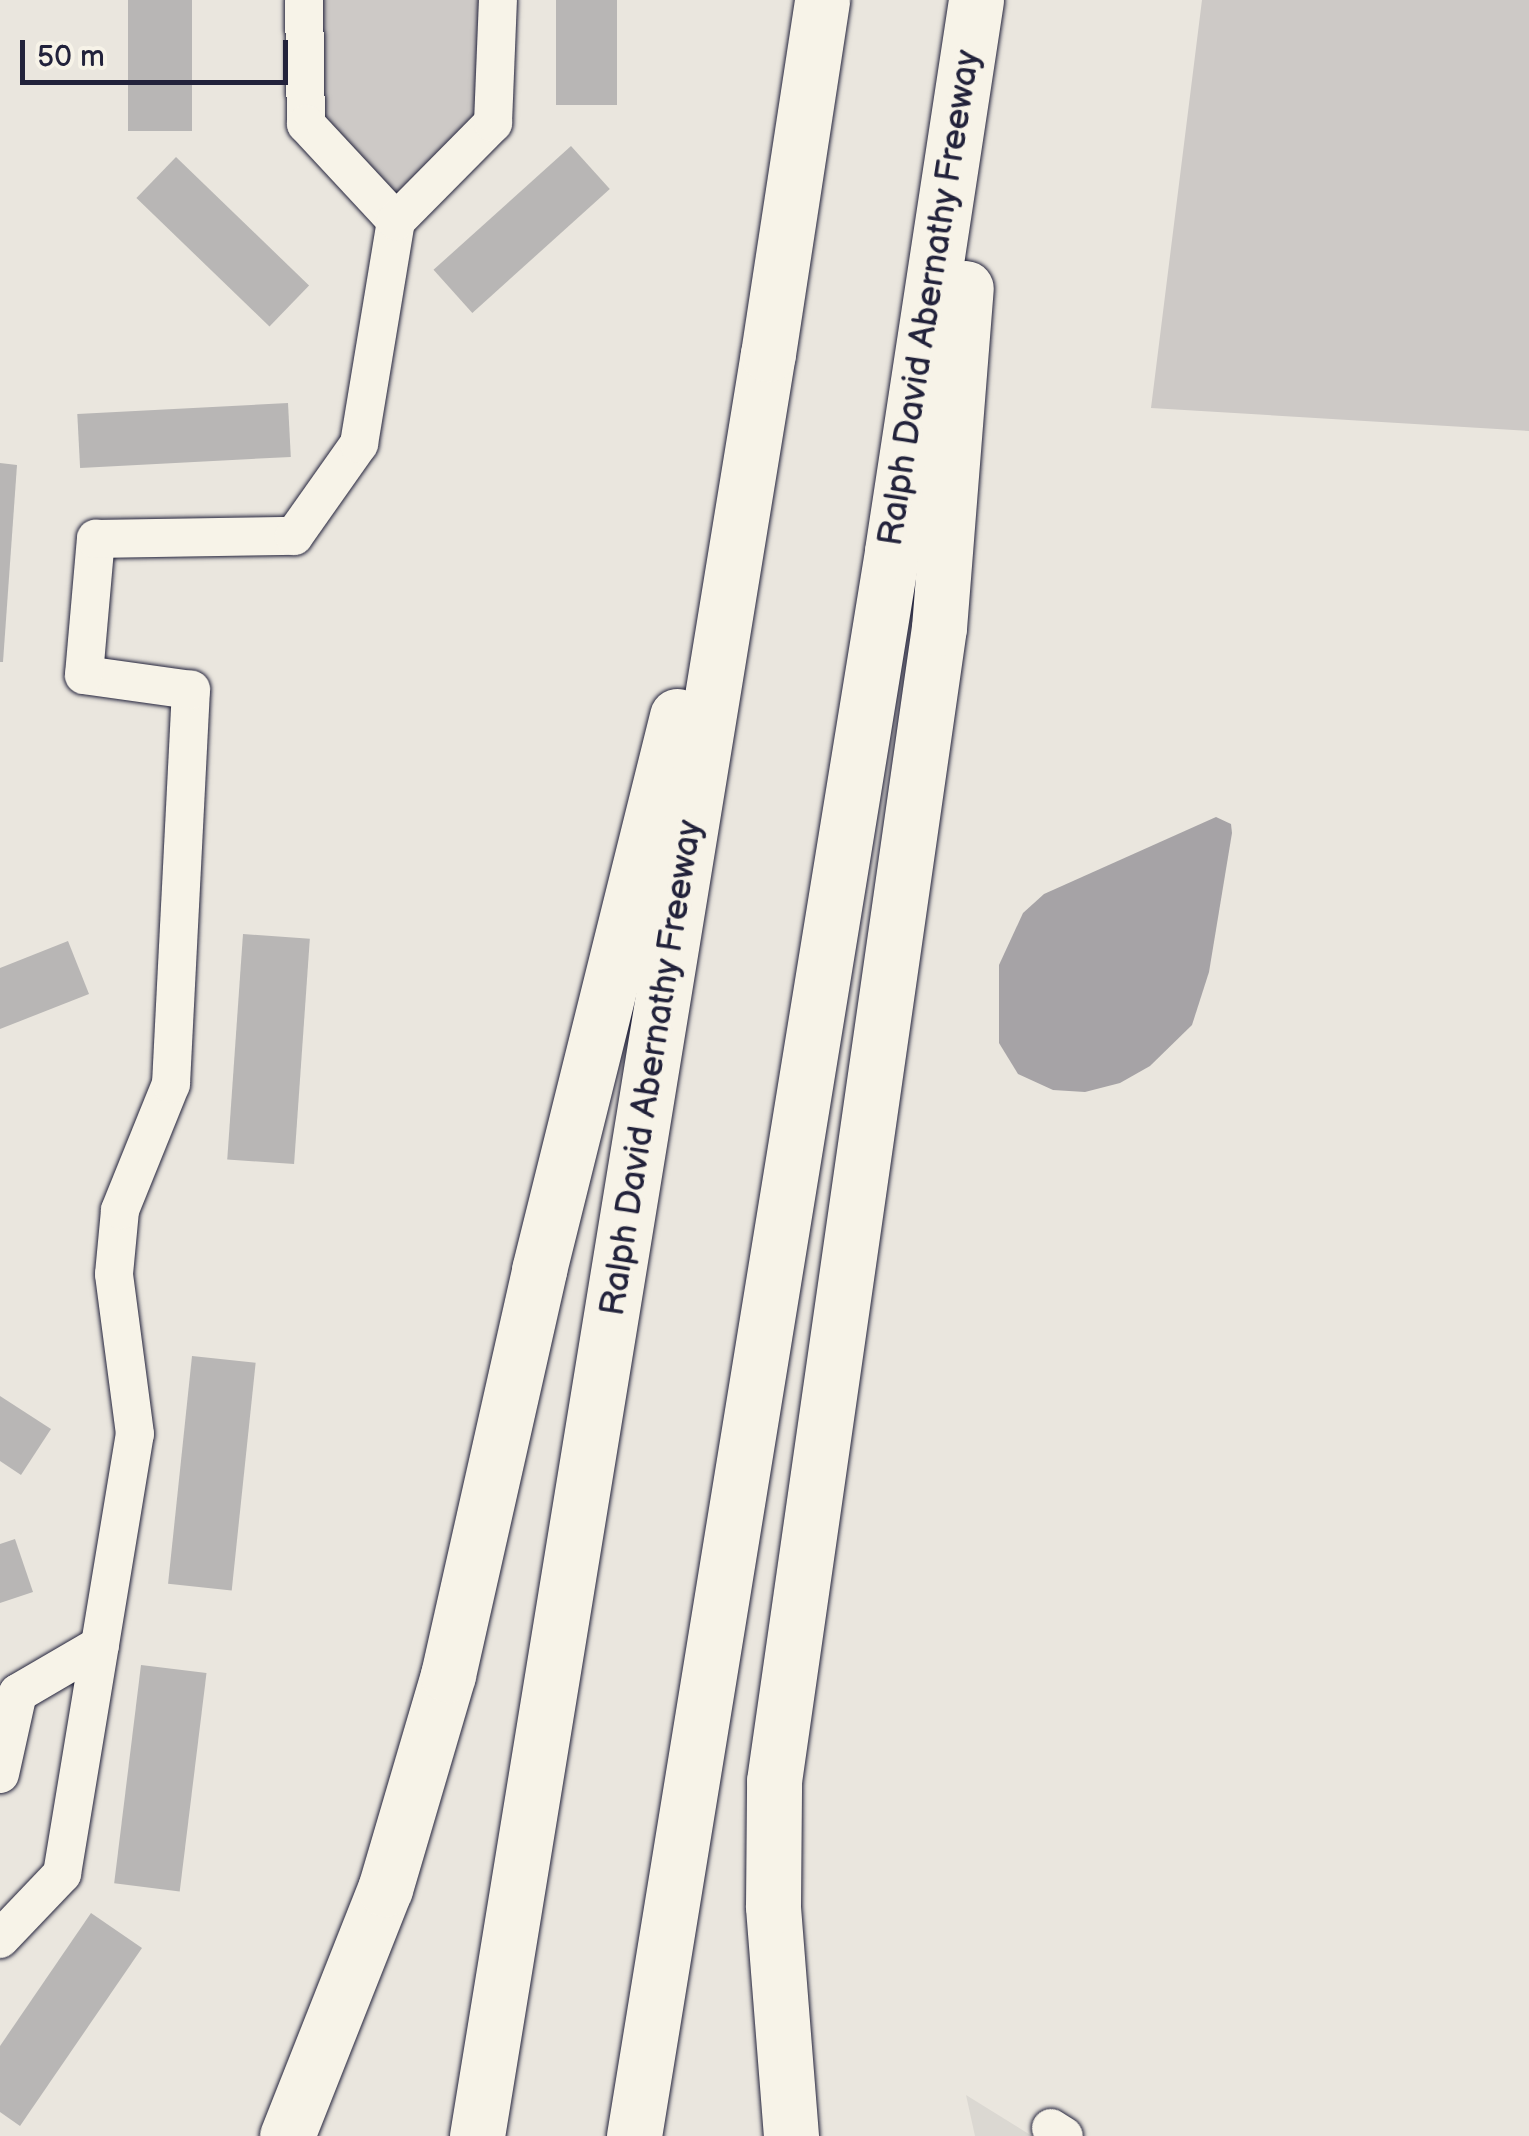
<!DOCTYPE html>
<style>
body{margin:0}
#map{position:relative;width:1529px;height:2136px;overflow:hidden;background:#eae6de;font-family:"Balsamiq Sans",sans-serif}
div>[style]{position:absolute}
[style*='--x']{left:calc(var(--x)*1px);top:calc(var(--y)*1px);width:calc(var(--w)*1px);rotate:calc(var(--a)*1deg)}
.built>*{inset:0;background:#dbd8d2}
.green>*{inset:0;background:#cdc9c6}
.water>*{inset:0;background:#a6a3a6}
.building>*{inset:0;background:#b8b6b5;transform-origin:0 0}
.roads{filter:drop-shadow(0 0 2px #22223b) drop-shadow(0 0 2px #22223b)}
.minor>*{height:38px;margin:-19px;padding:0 19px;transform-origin:19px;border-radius:19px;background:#f7f3e8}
.motorway>*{height:55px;margin:-27.5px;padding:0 27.5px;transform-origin:27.5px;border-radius:27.5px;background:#f7f3e8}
span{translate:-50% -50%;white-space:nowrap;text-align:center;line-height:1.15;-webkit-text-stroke:8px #f7f3e8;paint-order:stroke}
.street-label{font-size:35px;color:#22223b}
.scale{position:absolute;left:20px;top:40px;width:268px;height:45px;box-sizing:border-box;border:5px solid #22223b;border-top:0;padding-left:12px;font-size:30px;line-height:35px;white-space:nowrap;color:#22223b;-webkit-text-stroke:8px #f7f3e8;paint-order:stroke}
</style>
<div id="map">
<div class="built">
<div style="clip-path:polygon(966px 2095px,1032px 2136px,975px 2136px)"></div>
</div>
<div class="green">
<div style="clip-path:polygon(314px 0,486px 0,483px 121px,394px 204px,316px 121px)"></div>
<div style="clip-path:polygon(1202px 0,1529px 0,1529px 431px,1151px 408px)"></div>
</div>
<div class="water">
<div style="clip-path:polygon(1216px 817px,1231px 824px,1232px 833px,1209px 972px,1192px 1025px,1150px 1066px,1120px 1083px,1085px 1092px,1053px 1090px,1018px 1074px,999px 1043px,999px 965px,1023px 913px,1044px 894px)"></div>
</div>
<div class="building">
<div style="left:128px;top:0;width:64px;height:131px"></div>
<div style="left:556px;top:0;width:61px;height:105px"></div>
<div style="left:571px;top:146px;width:58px;height:185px;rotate:48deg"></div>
<div style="left:176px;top:157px;width:185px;height:57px;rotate:44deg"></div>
<div style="left:288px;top:403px;width:54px;height:211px;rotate:87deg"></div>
<div style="clip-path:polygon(0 463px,17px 465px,3px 662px,0 662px)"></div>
<div style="left:243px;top:934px;width:67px;height:226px;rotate:4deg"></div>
<div style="clip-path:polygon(68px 941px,89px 994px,0 1029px,0 968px)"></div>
<div style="left:192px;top:1356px;width:64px;height:229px;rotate:6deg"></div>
<div style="clip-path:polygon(0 1396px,51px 1429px,21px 1475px,0 1461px)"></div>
<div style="clip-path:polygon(15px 1539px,33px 1592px,0 1603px,0 1544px)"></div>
<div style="left:141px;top:1665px;width:66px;height:220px;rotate:7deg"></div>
<div style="clip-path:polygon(91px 1913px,142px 1948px,20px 2126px,0 2112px,0 2046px)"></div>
</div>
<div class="roads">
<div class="minor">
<div style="--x:304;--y:0;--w:124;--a:89.1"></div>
<div style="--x:306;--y:124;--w:132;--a:47.1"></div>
<div style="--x:0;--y:1774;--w:83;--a:-77.5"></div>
<div style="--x:18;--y:1693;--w:95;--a:-30.3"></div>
<div style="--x:0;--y:1939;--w:90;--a:-46.4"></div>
<div style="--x:62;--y:1874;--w:446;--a:-80.6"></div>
<div style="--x:135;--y:1434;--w:161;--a:-97.5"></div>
<div style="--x:114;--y:1274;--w:64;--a:-84.6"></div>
<div style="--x:120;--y:1210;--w:136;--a:-68"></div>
<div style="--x:171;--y:1084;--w:395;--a:-87.1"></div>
<div style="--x:191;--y:690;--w:108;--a:-172"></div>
<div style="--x:84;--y:675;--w:137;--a:-85"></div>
<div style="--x:96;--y:539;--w:198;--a:-0.9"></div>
<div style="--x:294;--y:536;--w:113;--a:-54.8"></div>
<div style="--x:359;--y:444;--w:226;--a:-80.6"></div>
<div style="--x:396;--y:221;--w:138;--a:-45.3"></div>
<div style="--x:493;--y:123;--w:123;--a:-87.7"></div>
<div style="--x:1051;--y:2128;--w:15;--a:32"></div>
</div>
<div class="motorway">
<div style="--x:287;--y:2136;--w:266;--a:-68.4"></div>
<div style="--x:385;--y:1889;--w:223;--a:-73.6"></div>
<div style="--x:448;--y:1675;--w:415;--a:-77.3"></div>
<div style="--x:539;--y:1270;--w:571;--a:-76.01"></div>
<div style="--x:477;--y:2136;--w:1806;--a:-80.73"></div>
<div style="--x:768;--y:354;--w:358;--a:-81.3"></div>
<div style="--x:634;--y:2136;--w:1606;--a:-80.75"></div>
<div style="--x:892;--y:551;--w:557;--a:-81.33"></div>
<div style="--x:791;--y:2136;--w:231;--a:-94.5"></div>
<div style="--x:773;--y:1906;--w:125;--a:-89.5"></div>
<div style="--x:774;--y:1781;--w:1165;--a:-81.86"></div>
<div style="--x:939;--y:628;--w:341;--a:-85.5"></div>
</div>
</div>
<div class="street-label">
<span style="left:930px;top:298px;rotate:-81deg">Ralph David Abernathy Freeway</span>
<span style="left:652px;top:1068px;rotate:-81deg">Ralph David Abernathy Freeway</span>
</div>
<div class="scale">50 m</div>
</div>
